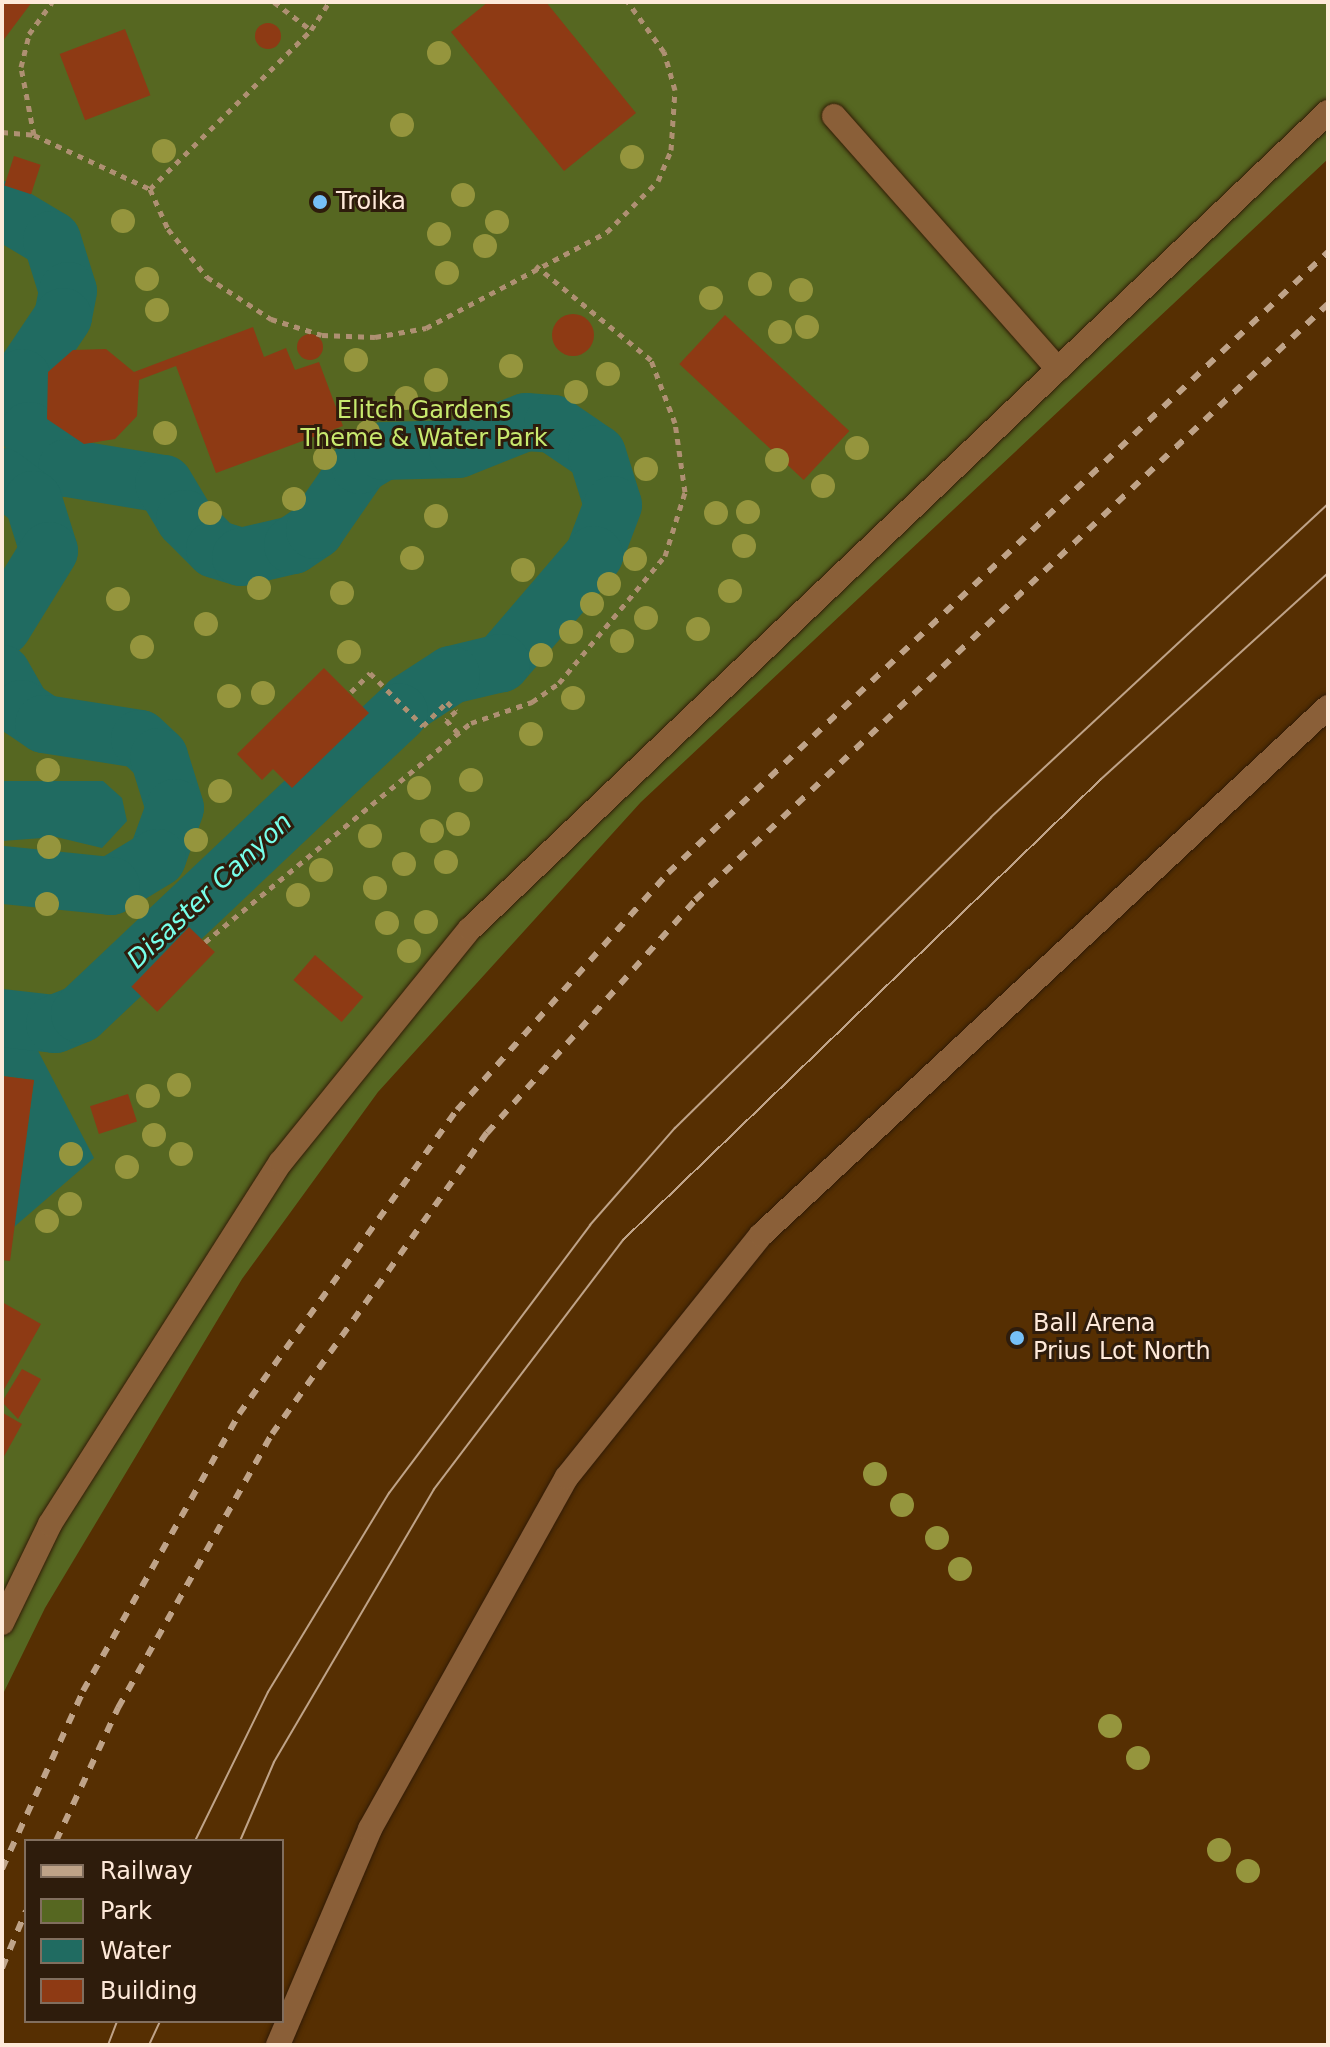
<!DOCTYPE html>
<style>
body{margin:0}
#map{position:relative;width:1330px;height:2047px;overflow:hidden;background:#562f02;font-family:"DejaVu Sans",sans-serif}
div>[style]{position:absolute}
[style*='--x']{left:calc(var(--x)*1px);top:calc(var(--y)*1px);width:calc(var(--w)*1px);rotate:calc(var(--a)*1deg)}
.green>*{inset:0;background:#566721}
.water>*{inset:0;background:#206b61}
.canal>*{height:58px;margin:-29px;padding:0 29px;transform-origin:29px;border-radius:29px;background:#206b61}
.building>*{inset:0;background:#8e3a14;transform-origin:0 0}
.round{border-radius:50%}
.path>*{height:5px;margin-top:-2.5px;transform-origin:0;background:repeating-linear-gradient(90deg,#ae9072 0 6px,transparent 0 12px)}
.roads{filter:drop-shadow(0 0 2px #311b06) drop-shadow(0 0 2px #311b06)}
.lane>*{height:24px;margin:-12px;padding:0 12px;transform-origin:12px;border-radius:12px;background:#8a5f38}
.tram>*{height:2px;margin:-1px;padding:0 1px;transform-origin:1px;border-radius:1px;background:#bfa388}
.rail>*{height:6px;margin-top:-3px;transform-origin:0;background:repeating-linear-gradient(90deg,#bfa388 0 10px,transparent 0 20px)}
.trees>*{width:24px;height:24px;margin:-12px;border-radius:50%;background:#95953d}
.dots>*{width:22px;height:22px;translate:-50% -50%;box-sizing:border-box;border:4px solid #2e1c0c;border-radius:50%}
span{translate:-50% -50%;white-space:nowrap;text-align:center;line-height:1.15;-webkit-text-stroke:6px #2e1c0c;paint-order:stroke}
.poi-label{font-size:24px;color:#fee9d9}
.left{translate:0 -50%;text-align:left}
.park-label{font-size:24px;color:#c8e96e}
.water-label{font-size:26px;color:#77ffea;font-style:italic}
.frame{position:absolute;inset:0;border:4px solid #fee9d9;pointer-events:none}
.legend{position:absolute;left:24px;top:1839px;width:260px;height:184px;box-sizing:border-box;background:#2e1c0c;border:2px solid #816e5e;margin:0;padding:10px 14px;list-style:none;font-size:24px;color:#fee9d9}
.legend li{display:flex;align-items:center;gap:16px;height:40px}
.legend b{width:40px;border:2px solid #816e5e}
</style>
<div id="map">
<div class="green">
<div style="clip-path:polygon(2px 2px,1328px 2px,1328px 159px,641px 802px,378px 1092px,242px 1279px,45px 1608px,2px 1696px)"></div>
</div>
<div class="water">
<div style="clip-path:polygon(2px 781px,103px 781px,122px 798px,127px 821px,102px 848px,56px 837px,2px 841px)"></div>
<div style="clip-path:polygon(2px 1036px,35px 1045px,94px 1158px,14px 1227px,34px 1080px,2px 1076px)"></div>
</div>
<div class="canal">
<div style="--x:2;--y:210;--w:58;--a:31"></div>
<div style="--x:52;--y:240;--w:53;--a:72.6"></div>
<div style="--x:68;--y:291;--w:26;--a:101"></div>
<div style="--x:63;--y:317;--w:73;--a:123.9"></div>
<div style="--x:22;--y:378;--w:53;--a:82.5"></div>
<div style="--x:29;--y:431;--w:53;--a:44.2"></div>
<div style="--x:67;--y:468;--w:98;--a:9.4"></div>
<div style="--x:164;--y:484;--w:41;--a:59"></div>
<div style="--x:185;--y:519;--w:42;--a:45"></div>
<div style="--x:215;--y:549;--w:27;--a:17"></div>
<div style="--x:241;--y:557;--w:53;--a:-13"></div>
<div style="--x:293;--y:545;--w:27;--a:-34"></div>
<div style="--x:315;--y:530;--w:79;--a:-55.3"></div>
<div style="--x:360;--y:465;--w:27;--a:-31"></div>
<div style="--x:383;--y:451;--w:75;--a:-1.5"></div>
<div style="--x:458;--y:449;--w:73;--a:-21.7"></div>
<div style="--x:526;--y:422;--w:27;--a:4"></div>
<div style="--x:553;--y:424;--w:53;--a:34.3"></div>
<div style="--x:597;--y:454;--w:53;--a:72.6"></div>
<div style="--x:613;--y:505;--w:53;--a:110.8"></div>
<div style="--x:594;--y:555;--w:143;--a:130.7"></div>
<div style="--x:501;--y:663;--w:51;--a:166.5"></div>
<div style="--x:451;--y:675;--w:51;--a:146.9"></div>
<div style="--x:2;--y:477;--w:39;--a:37"></div>
<div style="--x:33;--y:500;--w:53;--a:72.6"></div>
<div style="--x:49;--y:551;--w:89;--a:121.7"></div>
<div style="--x:2;--y:674;--w:40;--a:60.3"></div>
<div style="--x:22;--y:709;--w:27;--a:34"></div>
<div style="--x:44;--y:724;--w:97;--a:8.9"></div>
<div style="--x:140;--y:739;--w:26;--a:43"></div>
<div style="--x:159;--y:757;--w:53;--a:72.6"></div>
<div style="--x:175;--y:808;--w:53;--a:109.8"></div>
<div style="--x:157;--y:858;--w:54;--a:148.7"></div>
<div style="--x:111;--y:886;--w:110;--a:-174.2"></div>
<div style="--x:2;--y:1018;--w:53;--a:6.5"></div>
<div style="--x:55;--y:1024;--w:27;--a:-22"></div>
<div style="--x:80;--y:1014;--w:439;--a:-43.4"></div>
</div>
<div class="building">
<div style="clip-path:polygon(2px 2px,32px 2px,2px 42px)"></div>
<div style="clip-path:polygon(488px 2px,546px 2px,636px 113px,564px 171px,451px 32px)"></div>
<div class="round" style="left:255px;top:23px;width:26px;height:26px"></div>
<div style="left:125px;top:29px;width:71px;height:70px;rotate:69deg"></div>
<div style="left:14px;top:156px;width:28px;height:31px;rotate:18deg"></div>
<div class="round" style="left:552px;top:314px;width:42px;height:42px"></div>
<div style="left:725px;top:315px;width:170px;height:67px;rotate:43deg"></div>
<div style="clip-path:polygon(253px 327px,264px 357px,286px 348px,295px 370px,319px 362px,343px 426px,216px 473px,176px 366px,139px 380px,137px 416px,115px 439px,84px 444px,47px 419px,48px 372px,73px 350px,106px 349px,134px 372px)"></div>
<div class="round" style="left:297px;top:334px;width:26px;height:26px"></div>
<div style="clip-path:polygon(324px 668px,369px 713px,292px 788px,273px 769px,262px 780px,237px 754px)"></div>
<div style="left:189px;top:927px;width:36px;height:83px;rotate:44deg"></div>
<div style="left:315px;top:955px;width:64px;height:33px;rotate:41deg"></div>
<div style="clip-path:polygon(2px 1076px,34px 1080px,10px 1261px,2px 1260px)"></div>
<div style="left:128px;top:1094px;width:29px;height:40px;rotate:72deg"></div>
<div style="clip-path:polygon(2px 1302px,41px 1324px,2px 1393px)"></div>
<div style="clip-path:polygon(22px 1369px,41px 1379px,18px 1419px,2px 1402px)"></div>
<div style="clip-path:polygon(3px 1413px,22px 1424px,2px 1460px,2px 1415px)"></div>
</div>
<div class="path">
<div style="--x:274;--y:2;--w:46;--a:37.1"></div>
<div style="--x:2;--y:132;--w:32;--a:5"></div>
<div style="--x:34;--y:135;--w:128;--a:25"></div>
<div style="--x:150;--y:189;--w:44;--a:65.8"></div>
<div style="--x:168;--y:229;--w:62;--a:50.9"></div>
<div style="--x:207;--y:277;--w:77;--a:33.3"></div>
<div style="--x:271;--y:319;--w:53;--a:17.4"></div>
<div style="--x:322;--y:335;--w:53;--a:2.2"></div>
<div style="--x:375;--y:337;--w:52;--a:-10"></div>
<div style="--x:426;--y:328;--w:205;--a:-27.9"></div>
<div style="--x:607;--y:232;--w:72;--a:-45"></div>
<div style="--x:658;--y:181;--w:34;--a:-67"></div>
<div style="--x:671;--y:150;--w:60;--a:-86.2"></div>
<div style="--x:675;--y:90;--w:40;--a:-106"></div>
<div style="--x:664;--y:52;--w:62;--a:-125.8"></div>
<div style="--x:34;--y:135;--w:69;--a:-100.8"></div>
<div style="--x:21;--y:67;--w:34;--a:-76"></div>
<div style="--x:29;--y:34;--w:39;--a:-54"></div>
<div style="--x:150;--y:189;--w:226;--a:-44.6"></div>
<div style="--x:311;--y:30;--w:33;--a:-57"></div>
<div style="--x:351;--y:692;--w:27;--a:-45"></div>
<div style="--x:370;--y:673;--w:75;--a:45"></div>
<div style="--x:423;--y:726;--w:34;--a:-45"></div>
<div style="--x:447;--y:702;--w:13;--a:45"></div>
<div style="--x:456;--y:711;--w:13;--a:138"></div>
<div style="--x:446;--y:720;--w:18;--a:47"></div>
<div style="--x:205;--y:942;--w:345;--a:-39.5"></div>
<div style="--x:471;--y:723;--w:65;--a:-19"></div>
<div style="--x:532;--y:702;--w:33;--a:-35"></div>
<div style="--x:559;--y:683;--w:165;--a:-50.2"></div>
<div style="--x:665;--y:556;--w:67;--a:-72.6"></div>
<div style="--x:685;--y:492;--w:70;--a:-98.2"></div>
<div style="--x:675;--y:423;--w:67;--a:-110.9"></div>
<div style="--x:651;--y:360;--w:149;--a:-140.7"></div>
</div>
<div class="roads">
<div class="lane">
<div style="--x:834;--y:116;--w:338;--a:48.5"></div>
<div style="--x:2;--y:1623;--w:110;--a:-64.1"></div>
<div style="--x:50;--y:1524;--w:429;--a:-57.5"></div>
<div style="--x:281;--y:1162;--w:300;--a:-51"></div>
<div style="--x:470;--y:929;--w:1185;--a:-43.6"></div>
<div style="--x:278;--y:2045;--w:235;--a:-66.9"></div>
<div style="--x:370;--y:1829;--w:403;--a:-60.8"></div>
<div style="--x:567;--y:1477;--w:310;--a:-51.3"></div>
<div style="--x:761;--y:1235;--w:775;--a:-42.96"></div>
</div>
</div>
<div class="tram">
<div style="--x:195;--y:1841;--w:166;--a:-63.9"></div>
<div style="--x:268;--y:1692;--w:233;--a:-58.7"></div>
<div style="--x:389;--y:1493;--w:335;--a:-53.1"></div>
<div style="--x:590;--y:1225;--w:129;--a:-48.8"></div>
<div style="--x:675;--y:1128;--w:443;--a:-44.5"></div>
<div style="--x:991;--y:817;--w:460;--a:-42.9"></div>
<div style="--x:240;--y:1841;--w:86;--a:-66.7"></div>
<div style="--x:274;--y:1762;--w:316;--a:-59.6"></div>
<div style="--x:434;--y:1489;--w:313;--a:-52.8"></div>
<div style="--x:623;--y:1240;--w:664;--a:-43.96"></div>
<div style="--x:1101;--y:779;--w:307;--a:-42.2"></div>
<div style="--x:108;--y:2045;--w:26;--a:-69"></div>
<div style="--x:149;--y:2045;--w:26;--a:-65"></div>
</div>
<div class="rail">
<div style="--x:56;--y:1841;--w:147;--a:-65"></div>
<div style="--x:118;--y:1708;--w:314;--a:-60.7"></div>
<div style="--x:272;--y:1434;--w:370;--a:-54.5"></div>
<div style="--x:487;--y:1133;--w:312;--a:-48.2"></div>
<div style="--x:695;--y:900;--w:869;--a:-43.28"></div>
<div style="--x:2;--y:1869;--w:196;--a:-65.5"></div>
<div style="--x:83;--y:1691;--w:318;--a:-60.6"></div>
<div style="--x:239;--y:1414;--w:374;--a:-54.4"></div>
<div style="--x:457;--y:1110;--w:317;--a:-48.3"></div>
<div style="--x:668;--y:873;--w:906;--a:-43.26"></div>
<div style="--x:2;--y:1968;--w:62;--a:-67.2"></div>
</div>
<div class="trees">
<div style="left:439px;top:53px"></div>
<div style="left:402px;top:125px"></div>
<div style="left:164px;top:151px"></div>
<div style="left:632px;top:157px"></div>
<div style="left:463px;top:195px"></div>
<div style="left:123px;top:221px"></div>
<div style="left:497px;top:222px"></div>
<div style="left:439px;top:234px"></div>
<div style="left:485px;top:246px"></div>
<div style="left:447px;top:273px"></div>
<div style="left:147px;top:279px"></div>
<div style="left:760px;top:284px"></div>
<div style="left:801px;top:290px"></div>
<div style="left:711px;top:298px"></div>
<div style="left:157px;top:310px"></div>
<div style="left:807px;top:327px"></div>
<div style="left:780px;top:332px"></div>
<div style="left:356px;top:360px"></div>
<div style="left:511px;top:366px"></div>
<div style="left:608px;top:374px"></div>
<div style="left:436px;top:380px"></div>
<div style="left:576px;top:392px"></div>
<div style="left:406px;top:398px"></div>
<div style="left:368px;top:432px"></div>
<div style="left:165px;top:433px"></div>
<div style="left:857px;top:448px"></div>
<div style="left:325px;top:458px"></div>
<div style="left:777px;top:460px"></div>
<div style="left:646px;top:469px"></div>
<div style="left:823px;top:486px"></div>
<div style="left:294px;top:499px"></div>
<div style="left:748px;top:512px"></div>
<div style="left:210px;top:513px"></div>
<div style="left:716px;top:513px"></div>
<div style="left:436px;top:516px"></div>
<div style="left:744px;top:546px"></div>
<div style="left:412px;top:558px"></div>
<div style="left:635px;top:559px"></div>
<div style="left:523px;top:570px"></div>
<div style="left:609px;top:584px"></div>
<div style="left:259px;top:588px"></div>
<div style="left:730px;top:591px"></div>
<div style="left:342px;top:593px"></div>
<div style="left:118px;top:599px"></div>
<div style="left:592px;top:604px"></div>
<div style="left:646px;top:618px"></div>
<div style="left:206px;top:624px"></div>
<div style="left:698px;top:629px"></div>
<div style="left:571px;top:632px"></div>
<div style="left:622px;top:641px"></div>
<div style="left:142px;top:647px"></div>
<div style="left:349px;top:652px"></div>
<div style="left:541px;top:655px"></div>
<div style="left:263px;top:693px"></div>
<div style="left:229px;top:696px"></div>
<div style="left:573px;top:698px"></div>
<div style="left:531px;top:734px"></div>
<div style="left:48px;top:770px"></div>
<div style="left:471px;top:780px"></div>
<div style="left:419px;top:788px"></div>
<div style="left:220px;top:791px"></div>
<div style="left:458px;top:824px"></div>
<div style="left:432px;top:831px"></div>
<div style="left:370px;top:836px"></div>
<div style="left:196px;top:840px"></div>
<div style="left:49px;top:847px"></div>
<div style="left:446px;top:862px"></div>
<div style="left:404px;top:864px"></div>
<div style="left:321px;top:870px"></div>
<div style="left:375px;top:888px"></div>
<div style="left:298px;top:895px"></div>
<div style="left:47px;top:904px"></div>
<div style="left:137px;top:907px"></div>
<div style="left:426px;top:922px"></div>
<div style="left:387px;top:923px"></div>
<div style="left:409px;top:951px"></div>
<div style="left:179px;top:1085px"></div>
<div style="left:148px;top:1096px"></div>
<div style="left:154px;top:1135px"></div>
<div style="left:71px;top:1154px"></div>
<div style="left:181px;top:1154px"></div>
<div style="left:127px;top:1167px"></div>
<div style="left:70px;top:1204px"></div>
<div style="left:47px;top:1221px"></div>
<div style="left:875px;top:1474px"></div>
<div style="left:902px;top:1505px"></div>
<div style="left:937px;top:1538px"></div>
<div style="left:960px;top:1569px"></div>
<div style="left:1110px;top:1726px"></div>
<div style="left:1138px;top:1758px"></div>
<div style="left:1219px;top:1850px"></div>
<div style="left:1248px;top:1871px"></div>
</div>
<div class="dots">
<div style="left:320px;top:202px;background:#76c0f7"></div>
<div style="left:1017px;top:1338px;background:#76c0f7"></div>
</div>
<div class="poi-label">
<span class="left" style="left:336px;top:202px">Troika</span>
<span class="left" style="left:1033px;top:1338px">Ball Arena<br>Prius Lot North</span>
</div>
<div class="park-label">
<span style="left:424px;top:425px">Elitch Gardens<br>Theme &amp; Water Park</span>
</div>
<div class="water-label">
<span style="left:210px;top:891px;rotate:-43deg">Disaster Canyon</span>
</div>
<div class="frame"></div>
<ul class="legend">
<li><b style="height:10px;background:#bfa388"></b>Railway</li>
<li><b style="height:22px;background:#566721"></b>Park</li>
<li><b style="height:22px;background:#206b61"></b>Water</li>
<li><b style="height:22px;background:#8e3a14"></b>Building</li>
</ul>
</div>
